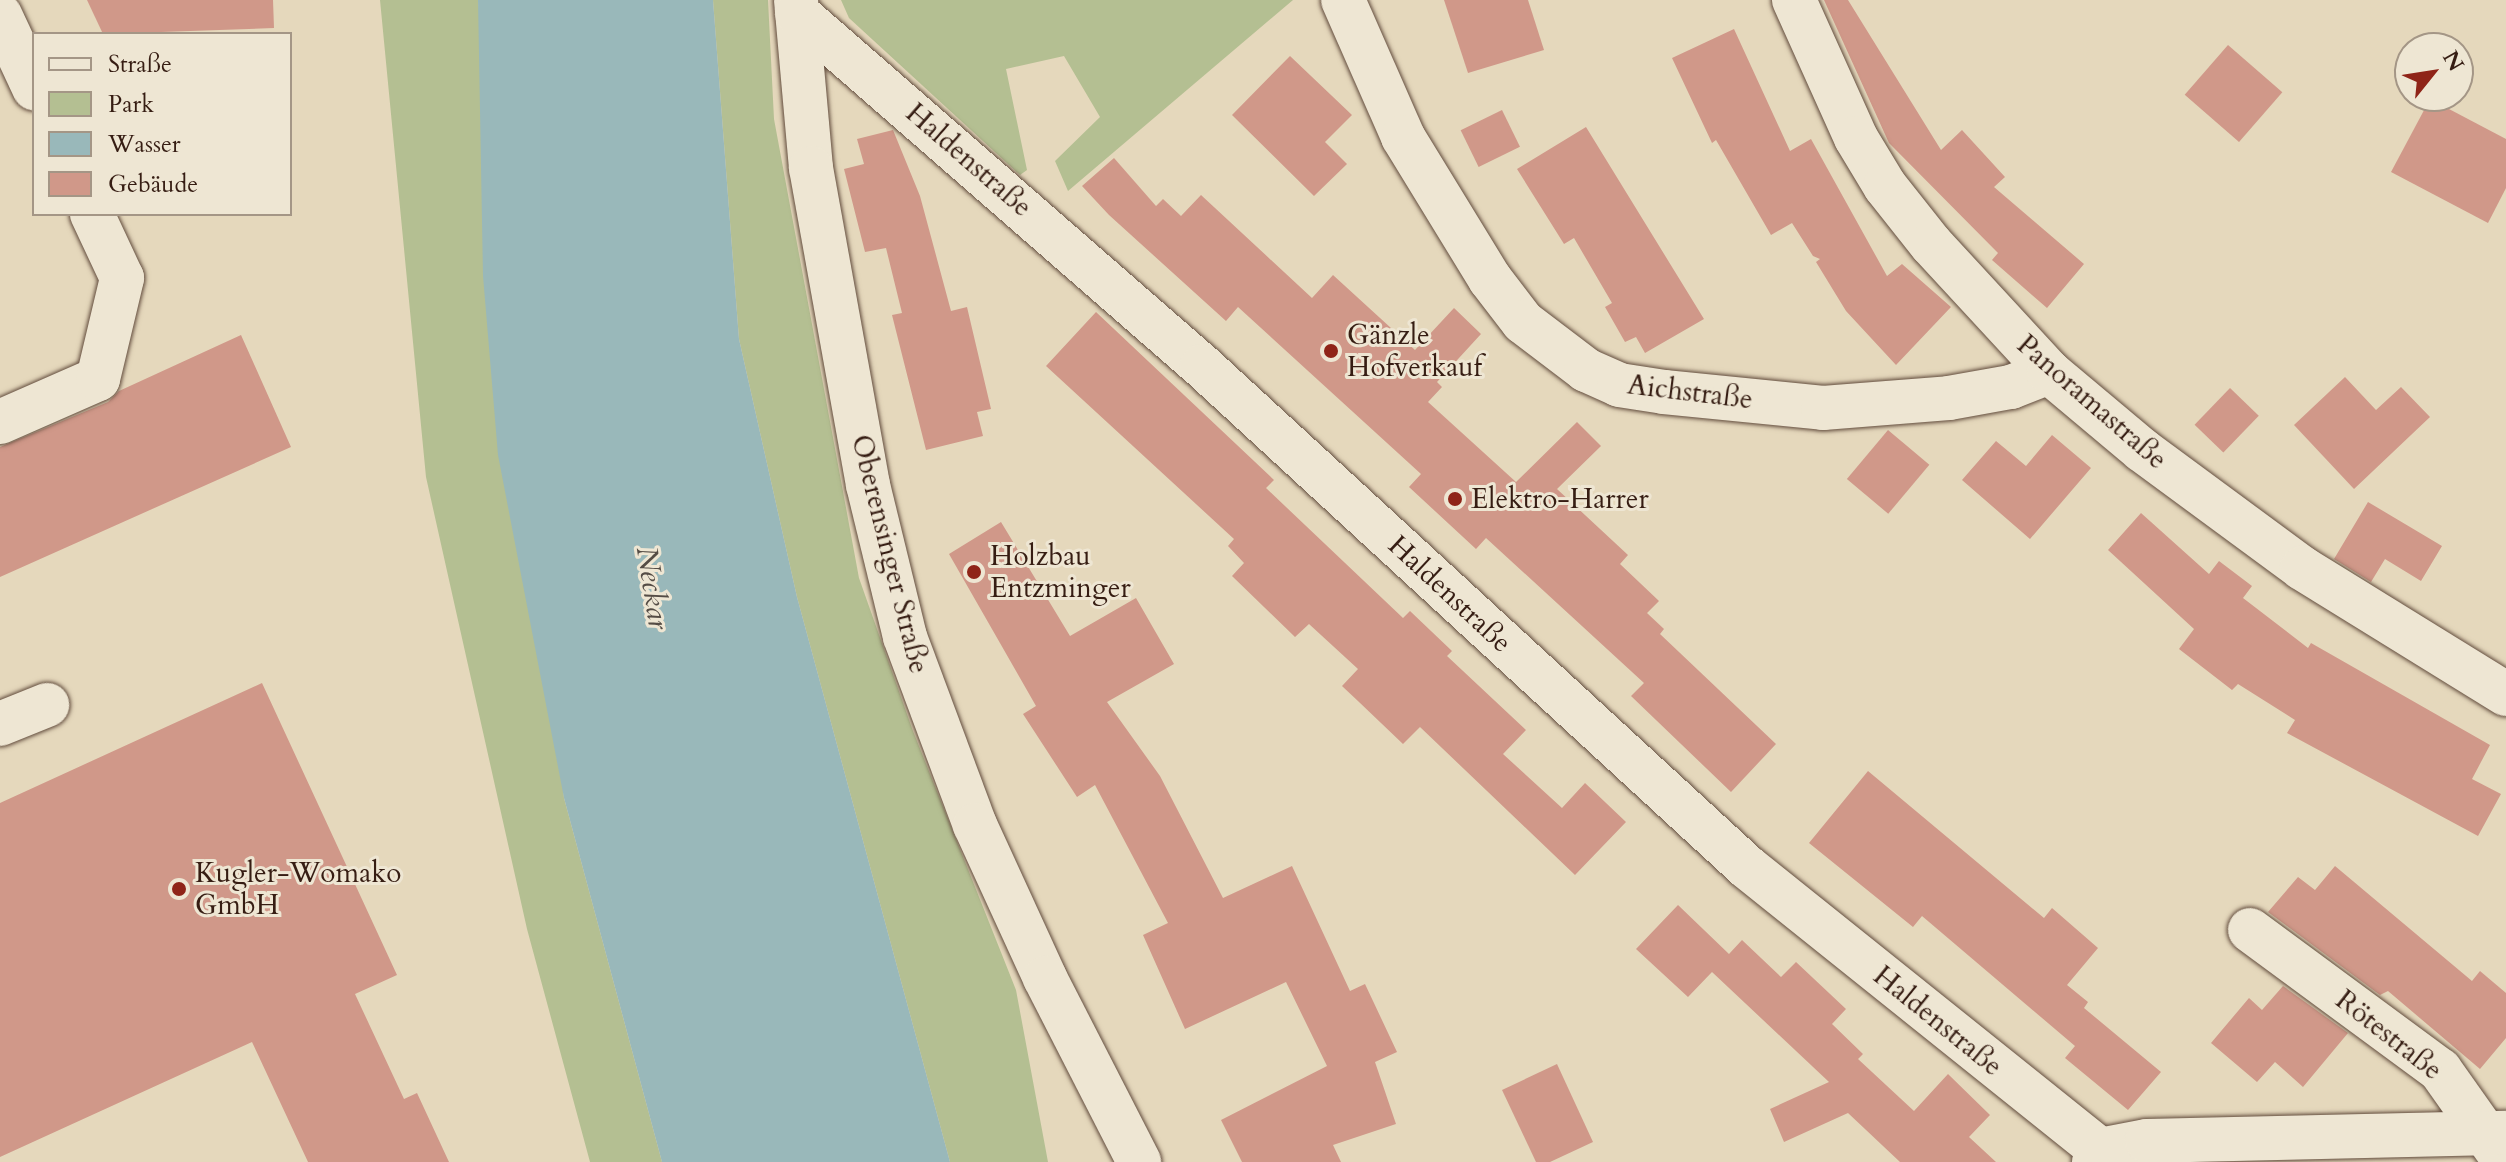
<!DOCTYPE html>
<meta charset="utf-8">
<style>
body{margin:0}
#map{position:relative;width:2506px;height:1162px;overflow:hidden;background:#e5d8bc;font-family:Cardo,serif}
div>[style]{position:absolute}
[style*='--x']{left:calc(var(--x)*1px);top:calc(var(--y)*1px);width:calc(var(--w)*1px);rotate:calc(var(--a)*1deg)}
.green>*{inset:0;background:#b4bf92}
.water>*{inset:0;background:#99b8ba}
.building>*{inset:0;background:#d09889;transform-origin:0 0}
.roads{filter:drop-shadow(0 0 2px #624c3d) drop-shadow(0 0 2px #624c3d)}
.minor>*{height:44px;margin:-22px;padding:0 22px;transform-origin:22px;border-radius:22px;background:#eee6d3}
.dots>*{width:22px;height:22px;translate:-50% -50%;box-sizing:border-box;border:4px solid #eee6d3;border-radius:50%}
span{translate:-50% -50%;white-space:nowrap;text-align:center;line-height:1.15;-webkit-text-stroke:6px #eee6d3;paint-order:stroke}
.street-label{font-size:28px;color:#361d13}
.poi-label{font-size:28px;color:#361d13}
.left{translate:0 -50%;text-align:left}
.water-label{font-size:30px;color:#544c45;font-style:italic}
.legend{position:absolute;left:32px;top:32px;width:260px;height:184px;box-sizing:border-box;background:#eee6d3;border:2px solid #a49686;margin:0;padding:10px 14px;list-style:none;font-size:24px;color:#361d13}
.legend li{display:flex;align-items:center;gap:16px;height:40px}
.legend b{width:40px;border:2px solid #a49686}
.north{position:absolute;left:2394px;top:32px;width:80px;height:80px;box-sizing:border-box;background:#eee6d3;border:2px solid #a49686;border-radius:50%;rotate:60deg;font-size:22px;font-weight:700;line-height:32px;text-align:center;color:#361d13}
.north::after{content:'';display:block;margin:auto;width:28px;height:36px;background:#8f2418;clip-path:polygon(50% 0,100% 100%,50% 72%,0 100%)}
</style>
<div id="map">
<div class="green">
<div style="clip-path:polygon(380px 0,478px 0,564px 798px,662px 1162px,590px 1162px,527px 929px,426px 477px)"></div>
<div style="clip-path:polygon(713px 0,768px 0,774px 119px,859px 578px,913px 731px,1016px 990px,1048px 1162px,950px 1162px,797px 597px,739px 339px)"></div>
<div style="clip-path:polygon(841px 0,1293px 0,1068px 191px,1055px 161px,1100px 117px,1064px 56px,1006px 69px,1027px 170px,1020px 175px,849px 18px)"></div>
</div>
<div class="water">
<div style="clip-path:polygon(478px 0,713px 0,739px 339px,797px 597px,950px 1162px,662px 1162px,564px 798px,498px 455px,483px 276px)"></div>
</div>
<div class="building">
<div style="clip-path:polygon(87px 0,273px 0,274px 28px,103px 34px)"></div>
<div style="clip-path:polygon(1444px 0,1528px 0,1544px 50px,1468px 73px)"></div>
<div style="clip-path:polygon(1824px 0,1848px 0,1941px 150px,1962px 130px,2005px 177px,1994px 187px,2084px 264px,2047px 308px,1992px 260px,1998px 253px,1889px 143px)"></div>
<div style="clip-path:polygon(1734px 29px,1790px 151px,1811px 139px,1887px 276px,1902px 264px,1951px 307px,1896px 365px,1846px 311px,1816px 262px,1820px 259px,1813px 256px,1792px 223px,1771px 235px,1716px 140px,1712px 143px,1672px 58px)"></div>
<div style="left:2228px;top:45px;width:72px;height:66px;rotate:41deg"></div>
<div style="clip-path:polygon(1290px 56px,1352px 115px,1325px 142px,1347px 164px,1314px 196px,1232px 115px)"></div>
<div style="clip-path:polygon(2430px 99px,2506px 139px,2506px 188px,2488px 223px,2391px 172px)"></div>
<div style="left:1502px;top:110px;width:41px;height:46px;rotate:64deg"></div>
<div style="clip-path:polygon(1586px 127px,1704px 319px,1645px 353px,1636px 337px,1625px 342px,1605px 307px,1612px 303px,1574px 238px,1564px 244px,1517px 169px)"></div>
<div style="clip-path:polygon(893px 130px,920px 196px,951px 311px,967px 307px,991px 409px,977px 412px,983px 436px,926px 450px,892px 315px,902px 313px,886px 248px,865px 252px,844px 169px,864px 164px,857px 139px)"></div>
<div style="clip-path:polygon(1114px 158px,1156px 206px,1163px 199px,1181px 216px,1201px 195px,1312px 298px,1333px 275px,1415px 350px,1454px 308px,1481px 334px,1437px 382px,1442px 387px,1428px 402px,1516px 482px,1577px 422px,1601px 446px,1557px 489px,1628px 555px,1620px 564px,1659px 601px,1647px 613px,1664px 629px,1660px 634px,1776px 744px,1731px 792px,1631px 696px,1644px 683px,1486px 538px,1476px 549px,1409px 487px,1421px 474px,1238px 307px,1226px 321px,1109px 215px,1082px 186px)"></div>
<div style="clip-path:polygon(1096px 312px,1274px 480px,1266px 488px,1403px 618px,1410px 611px,1452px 651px,1447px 656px,1526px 730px,1503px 754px,1562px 808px,1585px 783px,1626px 822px,1575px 875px,1420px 727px,1403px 744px,1359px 702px,1342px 686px,1358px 669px,1309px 624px,1295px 637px,1232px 576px,1244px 563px,1228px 546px,1234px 539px,1046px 366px)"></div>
<div style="clip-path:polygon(241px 335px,291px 447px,0 577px,0 447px,108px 402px,119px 391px)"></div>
<div style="clip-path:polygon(2345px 377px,2376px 410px,2401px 387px,2430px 417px,2354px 489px,2294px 425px)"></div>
<div style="left:2230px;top:388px;width:40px;height:51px;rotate:44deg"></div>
<div style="left:1888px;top:430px;width:54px;height:64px;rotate:40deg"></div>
<div style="clip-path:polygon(2052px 435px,2091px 468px,2030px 539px,1962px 480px,1996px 441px,2026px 466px)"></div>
<div style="clip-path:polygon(2368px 502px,2442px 546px,2421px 581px,2385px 559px,2371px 582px,2334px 559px)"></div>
<div style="clip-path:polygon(2141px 513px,2209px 574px,2219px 561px,2252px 586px,2243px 598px,2308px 648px,2311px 643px,2490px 745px,2472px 779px,2501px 794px,2478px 836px,2287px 733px,2295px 720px,2238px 684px,2232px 690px,2179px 649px,2194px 629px,2108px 550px)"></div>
<div style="clip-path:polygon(1001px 522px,1070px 636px,1136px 598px,1174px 664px,1107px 702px,1160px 776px,1223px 898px,1292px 866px,1350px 991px,1365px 984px,1397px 1052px,1375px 1062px,1396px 1124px,1333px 1145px,1341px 1162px,1242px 1162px,1221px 1120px,1327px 1066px,1286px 982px,1185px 1029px,1143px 935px,1168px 923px,1095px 785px,1077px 797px,1023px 714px,1036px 706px,949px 554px)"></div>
<div style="clip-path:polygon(262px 683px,397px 975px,355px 994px,404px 1099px,417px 1093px,449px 1162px,308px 1162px,252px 1042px,0 1157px,0 803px)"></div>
<div style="clip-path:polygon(1868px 771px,2044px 918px,2052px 908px,2098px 948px,2067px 985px,2088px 1002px,2084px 1008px,2161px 1072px,2128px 1110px,2065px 1058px,2075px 1046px,1922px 916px,1913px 927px,1809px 843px)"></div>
<div style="clip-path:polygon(2335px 866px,2472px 981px,2480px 971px,2506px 993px,2506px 1038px,2480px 1069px,2388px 991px,2380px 995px,2268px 912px,2298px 877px,2315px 890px)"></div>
<div style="clip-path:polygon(1678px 905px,1729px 954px,1742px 940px,1781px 977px,1796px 962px,1846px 1009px,1832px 1024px,1863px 1054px,1858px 1059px,1914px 1111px,1948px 1074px,1990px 1115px,1969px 1137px,1996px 1162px,1900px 1162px,1848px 1113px,1784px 1142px,1770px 1109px,1829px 1082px,1712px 972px,1688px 997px,1636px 949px)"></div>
<div style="clip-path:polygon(2283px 986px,2348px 1033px,2303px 1087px,2275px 1062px,2257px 1082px,2211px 1043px,2249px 998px,2262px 1010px)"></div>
<div style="clip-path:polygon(1557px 1064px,1593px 1142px,1550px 1162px,1536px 1162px,1502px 1090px)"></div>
</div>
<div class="roads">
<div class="minor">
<div style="--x:796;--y:0;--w:169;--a:84.9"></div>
<div style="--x:811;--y:168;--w:322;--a:79.8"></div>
<div style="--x:868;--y:485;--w:156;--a:76.3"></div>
<div style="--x:905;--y:637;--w:201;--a:69.6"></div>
<div style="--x:975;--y:825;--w:168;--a:65.4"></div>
<div style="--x:1045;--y:978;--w:207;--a:62.9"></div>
<div style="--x:1343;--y:0;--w:150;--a:66.3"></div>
<div style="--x:1403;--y:137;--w:167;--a:58.5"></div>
<div style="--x:1490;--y:279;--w:54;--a:52.5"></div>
<div style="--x:1523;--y:322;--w:79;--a:37.3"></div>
<div style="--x:1586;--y:370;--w:36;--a:24"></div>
<div style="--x:1619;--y:385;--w:46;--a:8.8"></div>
<div style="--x:1664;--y:392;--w:160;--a:5.7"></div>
<div style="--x:1823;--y:408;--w:126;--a:-4.5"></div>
<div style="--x:1949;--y:398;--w:63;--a:-10.1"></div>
<div style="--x:2011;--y:387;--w:41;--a:-21.5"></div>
<div style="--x:1794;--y:0;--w:151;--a:65.8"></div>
<div style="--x:1856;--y:138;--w:56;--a:58.9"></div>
<div style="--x:1885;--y:186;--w:74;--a:51.6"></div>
<div style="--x:1931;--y:244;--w:174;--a:47.3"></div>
<div style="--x:2049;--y:372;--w:121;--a:40"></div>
<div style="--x:2142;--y:450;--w:199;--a:36.4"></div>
<div style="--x:2302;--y:568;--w:240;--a:31.7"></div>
<div style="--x:797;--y:13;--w:537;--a:41.08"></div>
<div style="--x:1202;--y:366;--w:740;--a:42.59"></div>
<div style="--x:1747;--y:867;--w:472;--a:38.7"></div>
<div style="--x:0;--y:15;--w:81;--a:65"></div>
<div style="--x:0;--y:422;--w:107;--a:-23.7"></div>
<div style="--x:98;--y:379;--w:104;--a:-76.6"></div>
<div style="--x:122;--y:278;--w:71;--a:-115.1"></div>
<div style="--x:0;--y:724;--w:51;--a:-22"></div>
<div style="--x:2250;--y:930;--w:236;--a:36.4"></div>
<div style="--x:2440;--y:1070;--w:105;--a:54.7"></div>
<div style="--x:2094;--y:1162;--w:13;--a:-67"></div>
<div style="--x:2099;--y:1150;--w:49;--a:-10.6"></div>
<div style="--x:2147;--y:1141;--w:359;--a:-1.3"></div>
</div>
</div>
<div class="dots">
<div style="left:1331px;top:351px;background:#8f2418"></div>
<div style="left:1455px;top:499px;background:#8f2418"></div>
<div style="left:974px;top:572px;background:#8f2418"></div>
<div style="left:179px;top:889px;background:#8f2418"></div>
</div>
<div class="street-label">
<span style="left:969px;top:160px;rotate:41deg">Haldenstraße</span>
<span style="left:1690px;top:392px;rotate:7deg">Aichstraße</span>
<span style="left:2092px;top:402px;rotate:41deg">Panoramastraße</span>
<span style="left:890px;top:554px;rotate:76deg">Oberensinger Straße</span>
<span style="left:1450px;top:594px;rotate:43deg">Haldenstraße</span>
<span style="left:1938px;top:1021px;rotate:39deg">Haldenstraße</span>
<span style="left:2389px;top:1035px;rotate:38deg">Rötestraße</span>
</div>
<div class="poi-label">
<span class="left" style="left:1347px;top:351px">Gänzle<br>Hofverkauf</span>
<span class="left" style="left:1471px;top:499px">Elektro-Harrer</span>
<span class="left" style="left:990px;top:572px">Holzbau<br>Entzminger</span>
<span class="left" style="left:195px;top:889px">Kugler-Womako<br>GmbH</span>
</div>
<div class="water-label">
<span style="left:652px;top:588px;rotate:81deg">Neckar</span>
</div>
<ul class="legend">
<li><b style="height:10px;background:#eee6d3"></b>Straße</li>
<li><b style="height:22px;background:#b4bf92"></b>Park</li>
<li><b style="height:22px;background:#99b8ba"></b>Wasser</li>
<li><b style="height:22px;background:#d09889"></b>Gebäude</li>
</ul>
<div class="north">N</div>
</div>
